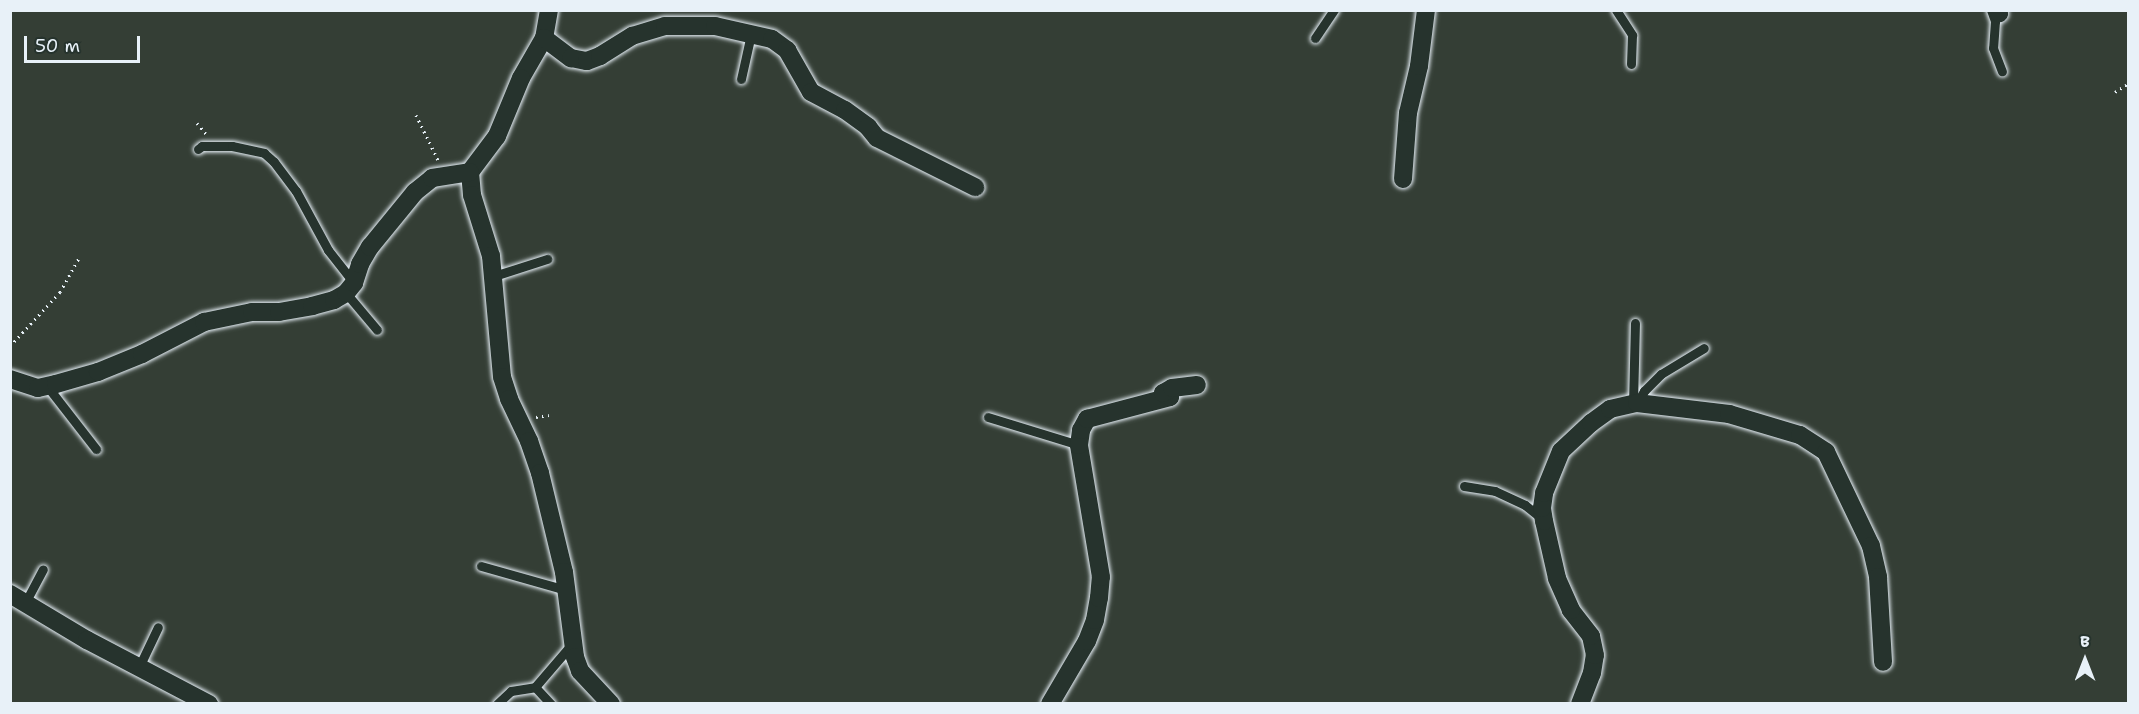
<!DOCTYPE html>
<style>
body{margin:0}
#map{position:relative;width:2139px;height:714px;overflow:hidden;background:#343e35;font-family:"Shantell Sans",sans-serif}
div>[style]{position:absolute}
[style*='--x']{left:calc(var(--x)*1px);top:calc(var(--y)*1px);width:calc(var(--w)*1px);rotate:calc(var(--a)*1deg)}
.path>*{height:3px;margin-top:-1.5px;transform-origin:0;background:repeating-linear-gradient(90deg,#e8f1f8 0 1.5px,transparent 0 6px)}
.roads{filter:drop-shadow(0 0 2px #e8f1f8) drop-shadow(0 0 2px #e8f1f8)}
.lane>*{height:9px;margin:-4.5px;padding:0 4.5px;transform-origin:4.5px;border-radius:4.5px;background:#26332d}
.street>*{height:18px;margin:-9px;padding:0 9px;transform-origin:9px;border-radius:9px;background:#26332d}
span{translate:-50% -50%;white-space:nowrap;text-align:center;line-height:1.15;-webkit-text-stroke:6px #26332d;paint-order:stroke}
.frame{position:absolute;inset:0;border:12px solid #e8f1f8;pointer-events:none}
.north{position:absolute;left:2055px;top:630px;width:60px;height:60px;-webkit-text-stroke:4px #26332d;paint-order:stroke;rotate:0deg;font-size:16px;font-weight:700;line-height:24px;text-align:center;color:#e8f1f8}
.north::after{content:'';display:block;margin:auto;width:21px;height:27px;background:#e8f1f8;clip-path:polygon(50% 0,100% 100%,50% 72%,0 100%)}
.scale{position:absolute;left:24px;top:36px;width:116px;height:27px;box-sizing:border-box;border:3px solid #e8f1f8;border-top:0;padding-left:8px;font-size:18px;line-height:21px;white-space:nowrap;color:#e8f1f8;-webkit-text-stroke:4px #26332d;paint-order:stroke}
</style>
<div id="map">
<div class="path">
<div style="--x:2115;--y:92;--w:15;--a:-32"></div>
<div style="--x:416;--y:115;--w:52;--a:63.9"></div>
<div style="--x:197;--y:123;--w:16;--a:50"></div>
<div style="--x:10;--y:346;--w:74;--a:-47.2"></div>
<div style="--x:60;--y:292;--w:41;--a:-60.9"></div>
<div style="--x:536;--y:417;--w:13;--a:-9"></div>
</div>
<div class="roads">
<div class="lane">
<div style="--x:1616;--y:10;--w:30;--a:57"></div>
<div style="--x:1632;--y:35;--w:29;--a:92"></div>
<div style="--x:1991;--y:10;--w:12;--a:70"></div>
<div style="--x:1995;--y:21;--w:27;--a:94"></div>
<div style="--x:1993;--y:48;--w:25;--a:69"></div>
<div style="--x:1315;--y:38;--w:34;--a:-56"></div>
<div style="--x:741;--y:79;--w:46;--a:-77.5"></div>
<div style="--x:198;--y:149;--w:5;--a:-37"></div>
<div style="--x:202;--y:146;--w:30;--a:0"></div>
<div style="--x:232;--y:146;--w:33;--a:12"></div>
<div style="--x:264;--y:153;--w:13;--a:42"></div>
<div style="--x:274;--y:162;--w:36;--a:53"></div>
<div style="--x:296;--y:191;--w:67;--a:61.5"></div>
<div style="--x:328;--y:250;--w:42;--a:51.8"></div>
<div style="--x:494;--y:276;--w:56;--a:-17.8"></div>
<div style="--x:346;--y:293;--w:48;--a:50"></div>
<div style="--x:47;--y:386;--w:80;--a:52.1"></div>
<div style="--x:1637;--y:403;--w:14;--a:-60"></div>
<div style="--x:1644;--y:391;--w:24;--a:-45"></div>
<div style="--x:1661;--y:374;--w:50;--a:-31.2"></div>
<div style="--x:1633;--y:404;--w:81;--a:-88.6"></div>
<div style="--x:988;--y:417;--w:95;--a:17.1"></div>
<div style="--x:1464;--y:486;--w:31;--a:9"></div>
<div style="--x:1495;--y:491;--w:33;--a:25"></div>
<div style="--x:1525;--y:505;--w:22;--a:39"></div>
<div style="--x:481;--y:566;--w:88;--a:15.8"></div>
<div style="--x:25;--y:603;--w:38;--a:-62"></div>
<div style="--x:139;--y:667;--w:44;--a:-64.6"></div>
<div style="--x:535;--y:687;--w:23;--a:47"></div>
<div style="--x:497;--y:704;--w:19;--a:-43"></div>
<div style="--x:511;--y:691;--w:24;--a:-9"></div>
<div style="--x:535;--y:687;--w:57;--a:-49.3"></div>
</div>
<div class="street">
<div style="--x:549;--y:10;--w:28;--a:100"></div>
<div style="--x:544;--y:38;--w:46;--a:119.9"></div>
<div style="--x:521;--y:78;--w:63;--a:112.5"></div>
<div style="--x:497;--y:136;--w:45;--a:126.9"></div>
<div style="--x:470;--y:172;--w:23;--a:85"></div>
<div style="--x:472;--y:195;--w:64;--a:72.7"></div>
<div style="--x:491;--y:256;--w:121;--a:84.8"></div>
<div style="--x:502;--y:377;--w:23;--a:72"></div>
<div style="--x:509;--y:399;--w:47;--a:64.5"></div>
<div style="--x:529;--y:441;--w:34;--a:71"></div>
<div style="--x:540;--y:473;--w:102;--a:76.4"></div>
<div style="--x:564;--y:572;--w:86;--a:82.6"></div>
<div style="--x:575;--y:657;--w:15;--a:70"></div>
<div style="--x:580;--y:671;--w:45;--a:46.8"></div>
<div style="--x:1997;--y:10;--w:4;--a:56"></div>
<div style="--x:544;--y:38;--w:34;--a:37"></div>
<div style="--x:571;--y:58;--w:16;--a:11"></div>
<div style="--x:587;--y:61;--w:14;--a:-21"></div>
<div style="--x:600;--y:56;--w:38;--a:-32"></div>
<div style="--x:632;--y:36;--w:34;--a:-17"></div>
<div style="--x:665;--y:26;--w:50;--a:0"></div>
<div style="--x:715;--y:26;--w:58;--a:12.8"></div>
<div style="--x:772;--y:39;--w:19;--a:36"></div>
<div style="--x:787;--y:50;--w:48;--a:60.3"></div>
<div style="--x:811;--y:92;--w:38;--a:28"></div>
<div style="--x:845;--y:110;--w:29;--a:36"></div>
<div style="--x:868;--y:127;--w:14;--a:51"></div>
<div style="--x:877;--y:138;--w:110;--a:26.6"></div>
<div style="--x:1403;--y:179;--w:66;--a:-85.7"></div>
<div style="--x:1408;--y:113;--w:48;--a:-76.8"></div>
<div style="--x:1419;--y:66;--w:56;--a:-82.9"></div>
<div style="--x:10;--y:379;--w:29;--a:18"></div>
<div style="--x:38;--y:388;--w:18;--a:-13"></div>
<div style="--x:56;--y:384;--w:44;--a:-15.9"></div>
<div style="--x:98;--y:372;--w:48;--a:-22.2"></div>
<div style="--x:142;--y:354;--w:70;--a:-27.3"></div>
<div style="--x:204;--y:322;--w:49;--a:-11.8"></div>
<div style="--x:252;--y:312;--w:27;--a:0"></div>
<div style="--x:279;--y:312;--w:34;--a:-10"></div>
<div style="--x:312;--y:306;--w:23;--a:-15"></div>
<div style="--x:334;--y:300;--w:14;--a:-30"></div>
<div style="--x:346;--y:293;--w:13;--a:-51"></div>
<div style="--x:354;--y:283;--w:20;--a:-72"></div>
<div style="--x:360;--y:264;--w:20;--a:-60"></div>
<div style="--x:370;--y:247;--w:71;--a:-50.7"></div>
<div style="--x:415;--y:192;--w:22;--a:-39"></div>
<div style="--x:432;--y:178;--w:38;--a:-9"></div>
<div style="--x:10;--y:594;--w:90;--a:30.9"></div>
<div style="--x:87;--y:640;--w:138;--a:27.7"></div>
<div style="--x:1050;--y:704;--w:73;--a:-59.6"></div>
<div style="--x:1087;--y:641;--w:22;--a:-69"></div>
<div style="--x:1095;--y:620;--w:22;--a:-80"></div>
<div style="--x:1099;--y:598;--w:21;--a:-85"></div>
<div style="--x:1101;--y:577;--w:134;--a:-99.5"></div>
<div style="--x:1079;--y:445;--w:15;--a:-82"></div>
<div style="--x:1081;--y:430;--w:13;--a:-61"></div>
<div style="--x:1087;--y:419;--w:86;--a:-14.8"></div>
<div style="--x:1170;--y:397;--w:8;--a:-150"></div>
<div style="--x:1163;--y:393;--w:10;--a:-29"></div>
<div style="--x:1172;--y:388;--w:25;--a:-7"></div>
<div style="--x:1580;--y:704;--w:33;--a:-69"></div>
<div style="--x:1592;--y:673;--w:18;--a:-81"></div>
<div style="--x:1595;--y:655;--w:19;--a:-102"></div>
<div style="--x:1591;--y:636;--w:33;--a:-128"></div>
<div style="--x:1571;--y:610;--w:35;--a:-114"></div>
<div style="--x:1557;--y:578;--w:58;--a:-102.8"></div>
<div style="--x:1544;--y:521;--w:13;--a:-99"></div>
<div style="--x:1542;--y:508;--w:15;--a:-82"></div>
<div style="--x:1544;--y:493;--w:45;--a:-68"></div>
<div style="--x:1561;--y:451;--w:41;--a:-43"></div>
<div style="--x:1591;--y:423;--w:24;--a:-36"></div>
<div style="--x:1610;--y:409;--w:28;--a:-13"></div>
<div style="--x:1637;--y:403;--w:93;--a:6.8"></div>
<div style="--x:1729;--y:414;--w:74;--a:16.5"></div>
<div style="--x:1800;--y:435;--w:31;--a:33"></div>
<div style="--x:1826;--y:452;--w:104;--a:64.4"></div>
<div style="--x:1871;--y:546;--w:32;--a:77"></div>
<div style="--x:1878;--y:577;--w:85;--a:86.6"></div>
</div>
</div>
<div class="frame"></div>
<div class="north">B</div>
<div class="scale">50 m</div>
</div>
